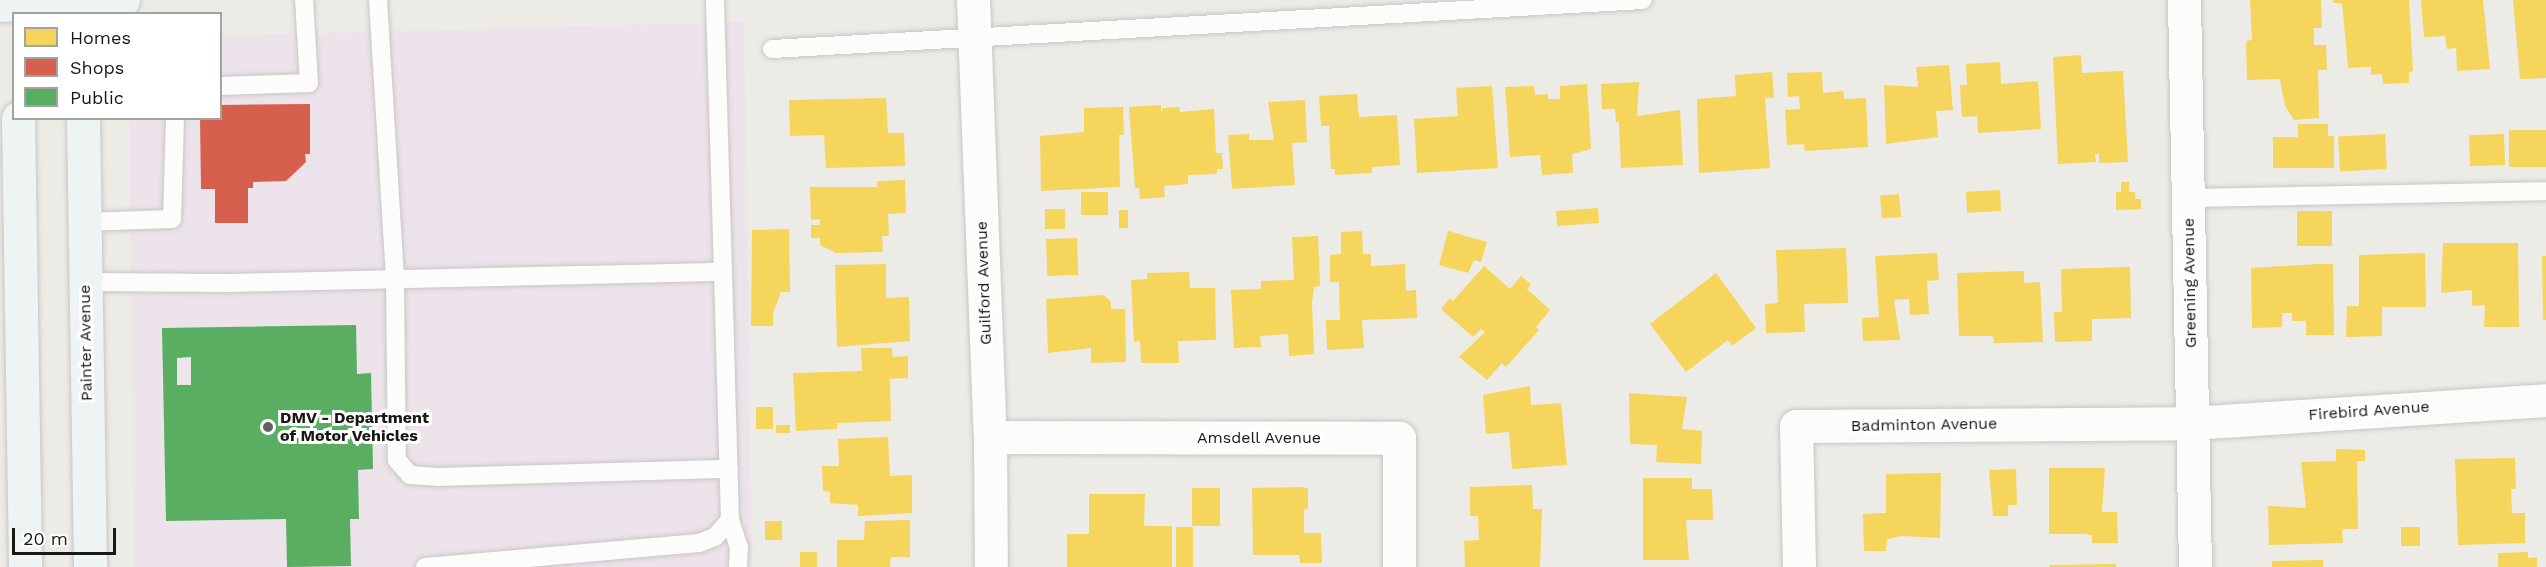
<!DOCTYPE html>
<style>
body{margin:0}
#map{position:relative;width:2546px;height:567px;overflow:hidden;background:#ecebe6;font-family:"Work Sans",sans-serif}
div>[style]{position:absolute}
[style*='--x']{left:calc(var(--x)*1px);top:calc(var(--y)*1px);width:calc(var(--w)*1px);rotate:calc(var(--a)*1deg)}
.commercial>*{inset:0;background:#ede3eb}
.homes>*{inset:0;background:#f6d55c;transform-origin:0 0}
.shops>*{inset:0;background:#d6604d}
.public>*{inset:0;background:#5aae61}
.roads{filter:drop-shadow(0 0 2px #c7c7c3) drop-shadow(0 0 2px #c7c7c3)}
.lane>*{height:18px;margin:-9px;padding:0 9px;transform-origin:9px;border-radius:9px;background:#fcfcfb}
.street>*{height:33px;margin:-16.5px;padding:0 16.5px;transform-origin:16.5px;border-radius:16.5px;background:#fcfcfb}
.primary>*{height:33px;margin:-16.5px;padding:0 16.5px;transform-origin:16.5px;border-radius:16.5px;background:#eef3f4}
.dots>*{width:16px;height:16px;translate:-50% -50%;box-sizing:border-box;border:3px solid #fff;border-radius:50%}
span{translate:-50% -50%;white-space:nowrap;text-align:center;line-height:1.15;-webkit-text-stroke:6px #fff;paint-order:stroke}
.street-label{font-size:16px;color:#191815}
.poi-label{font-size:16px;color:#191815;font-weight:700}
.left{translate:0 -50%;text-align:left}
.legend{position:absolute;left:12px;top:12px;width:210px;height:108px;box-sizing:border-box;background:#fff;border:2px solid #a3a3a1;margin:0;padding:8px 10px;list-style:none;font-size:18px;color:#191815}
.legend li{display:flex;align-items:center;gap:12px;height:30px}
.legend b{width:30px;border:2px solid #a3a3a1}
.scale{position:absolute;left:12px;top:528px;width:104px;height:27px;box-sizing:border-box;border:3px solid #191815;border-top:0;padding-left:8px;font-size:18px;line-height:21px;white-space:nowrap;color:#191815;-webkit-text-stroke:4px #fff;paint-order:stroke}
</style>
<div id="map">
<div class="commercial">
<div style="clip-path:polygon(744px 22px,752px 567px,135px 567px,129px 119px,220px 118px,221px 36px)"></div>
</div>
<div class="homes">
<div style="clip-path:polygon(2250px 0,2321px 0,2322px 28px,2314px 28px,2314px 45px,2326px 45px,2327px 70px,2318px 70px,2319px 118px,2294px 120px,2285px 106px,2280px 79px,2247px 80px,2246px 41px,2252px 40px)"></div>
<div style="clip-path:polygon(2333px 0,2409px 0,2413px 71px,2409px 72px,2409px 83px,2383px 84px,2382px 74px,2371px 75px,2371px 67px,2348px 68px,2342px 3px,2333px 3px)"></div>
<div style="clip-path:polygon(2421px 0,2483px 0,2490px 69px,2457px 71px,2456px 48px,2447px 49px,2445px 36px,2424px 37px)"></div>
<div style="clip-path:polygon(2513px 0,2546px 0,2546px 78px,2520px 79px)"></div>
<div style="clip-path:polygon(2081px 55px,2082px 73px,2123px 71px,2128px 162px,2099px 163px,2099px 154px,2095px 154px,2096px 162px,2058px 164px,2053px 57px)"></div>
<div style="clip-path:polygon(2000px 62px,2001px 84px,2038px 81px,2041px 129px,1978px 133px,1977px 116px,1962px 117px,1960px 85px,1967px 85px,1966px 64px)"></div>
<div style="clip-path:polygon(1949px 65px,1953px 110px,1936px 111px,1938px 137px,1886px 144px,1884px 85px,1918px 87px,1916px 67px)"></div>
<div style="clip-path:polygon(1772px 72px,1774px 98px,1765px 98px,1770px 168px,1699px 173px,1697px 99px,1736px 96px,1735px 75px)"></div>
<div style="clip-path:polygon(1822px 72px,1823px 93px,1843px 91px,1844px 99px,1866px 98px,1868px 147px,1805px 151px,1804px 144px,1787px 145px,1785px 110px,1800px 109px,1799px 96px,1788px 97px,1787px 73px)"></div>
<div style="clip-path:polygon(1639px 82px,1637px 116px,1680px 110px,1683px 165px,1621px 168px,1619px 122px,1616px 122px,1615px 109px,1602px 109px,1601px 84px)"></div>
<div style="clip-path:polygon(1587px 84px,1591px 149px,1572px 154px,1573px 173px,1542px 175px,1540px 155px,1510px 157px,1505px 87px,1534px 86px,1535px 95px,1548px 94px,1548px 99px,1560px 99px,1560px 86px)"></div>
<div style="clip-path:polygon(1492px 86px,1498px 168px,1417px 173px,1414px 119px,1458px 116px,1456px 88px)"></div>
<div style="clip-path:polygon(1357px 94px,1359px 117px,1397px 115px,1400px 165px,1372px 167px,1372px 173px,1335px 175px,1335px 169px,1331px 169px,1329px 126px,1321px 126px,1319px 96px)"></div>
<div style="clip-path:polygon(886px 98px,888px 133px,904px 133px,905px 166px,826px 168px,824px 135px,790px 136px,789px 100px)"></div>
<div style="clip-path:polygon(1305px 100px,1307px 142px,1292px 143px,1295px 185px,1232px 189px,1228px 135px,1249px 134px,1249px 140px,1274px 140px,1268px 102px)"></div>
<div style="clip-path:polygon(1161px 105px,1161px 113px,1163px 108px,1179px 107px,1180px 112px,1214px 109px,1216px 153px,1222px 153px,1223px 169px,1217px 169px,1217px 174px,1188px 175px,1188px 184px,1164px 186px,1165px 197px,1140px 199px,1139px 188px,1135px 188px,1129px 107px)"></div>
<div style="clip-path:polygon(1123px 107px,1124px 135px,1119px 135px,1120px 187px,1041px 191px,1040px 136px,1084px 132px,1084px 108px)"></div>
<div style="clip-path:polygon(2298px 124px,2328px 124px,2328px 136px,2334px 136px,2334px 168px,2273px 168px,2273px 137px,2298px 137px)"></div>
<div style="left:2546px;top:130px;width:37px;height:37px;rotate:90deg"></div>
<div style="left:2385px;top:134px;width:35px;height:47px;rotate:87deg"></div>
<div style="left:2504px;top:134px;width:31px;height:35px;rotate:88deg"></div>
<div style="clip-path:polygon(905px 180px,906px 213px,888px 214px,889px 236px,882px 236px,883px 252px,836px 253px,820px 245px,820px 238px,811px 238px,811px 225px,820px 225px,820px 219px,811px 220px,810px 187px,877px 187px,877px 181px)"></div>
<div style="clip-path:polygon(2121px 182px,2129px 182px,2129px 192px,2135px 192px,2135px 199px,2141px 199px,2141px 209px,2116px 210px,2116px 192px,2121px 192px)"></div>
<div style="left:2000px;top:190px;width:21px;height:34px;rotate:87deg"></div>
<div style="left:1081px;top:192px;width:27px;height:23px"></div>
<div style="left:1899px;top:194px;width:23px;height:19px;rotate:85deg"></div>
<div style="left:1598px;top:208px;width:15px;height:42px;rotate:86deg"></div>
<div style="left:1065px;top:209px;width:20px;height:20px;rotate:90deg"></div>
<div style="left:1119px;top:210px;width:9px;height:18px"></div>
<div style="left:2332px;top:211px;width:35px;height:35px;rotate:90deg"></div>
<div style="clip-path:polygon(789px 229px,790px 292px,781px 292px,773px 313px,773px 326px,751px 326px,752px 230px)"></div>
<div style="clip-path:polygon(1362px 231px,1363px 254px,1371px 254px,1371px 266px,1405px 264px,1406px 291px,1416px 290px,1417px 318px,1362px 320px,1364px 348px,1327px 350px,1326px 320px,1340px 320px,1339px 282px,1330px 282px,1330px 255px,1341px 254px,1341px 232px)"></div>
<div style="clip-path:polygon(1448px 231px,1487px 242px,1481px 262px,1474px 260px,1468px 273px,1439px 265px)"></div>
<div style="clip-path:polygon(1318px 236px,1320px 286px,1314px 287px,1312px 303px,1314px 354px,1289px 356px,1288px 334px,1260px 336px,1261px 347px,1234px 348px,1231px 290px,1261px 289px,1261px 281px,1294px 280px,1292px 237px)"></div>
<div style="left:1077px;top:238px;width:37px;height:31px;rotate:88deg"></div>
<div style="clip-path:polygon(2443px 243px,2518px 243px,2519px 327px,2484px 327px,2485px 305px,2472px 306px,2472px 290px,2441px 293px)"></div>
<div style="clip-path:polygon(1846px 248px,1848px 303px,1804px 304px,1805px 332px,1766px 333px,1765px 304px,1778px 303px,1776px 250px)"></div>
<div style="clip-path:polygon(1937px 253px,1939px 280px,1927px 281px,1929px 314px,1910px 315px,1909px 299px,1894px 300px,1900px 340px,1863px 341px,1862px 318px,1879px 317px,1875px 256px)"></div>
<div style="clip-path:polygon(2425px 253px,2426px 307px,2382px 307px,2382px 336px,2346px 337px,2347px 306px,2359px 306px,2359px 255px)"></div>
<div style="clip-path:polygon(2542px 256px,2546px 256px,2546px 320px,2543px 320px)"></div>
<div style="clip-path:polygon(886px 264px,886px 298px,909px 297px,910px 341px,837px 347px,835px 265px)"></div>
<div style="clip-path:polygon(2318px 264px,2333px 264px,2334px 335px,2306px 335px,2306px 321px,2292px 321px,2292px 313px,2282px 313px,2282px 327px,2252px 328px,2251px 268px)"></div>
<div style="clip-path:polygon(1484px 266px,1510px 289px,1521px 276px,1531px 284px,1527px 289px,1550px 310px,1536px 327px,1539px 330px,1506px 367px,1502px 363px,1487px 380px,1459px 357px,1485px 332px,1481px 329px,1473px 337px,1441px 309px,1450px 298px,1453px 301px)"></div>
<div style="clip-path:polygon(2130px 267px,2131px 318px,2092px 319px,2092px 341px,2055px 342px,2054px 312px,2062px 312px,2061px 269px)"></div>
<div style="clip-path:polygon(2024px 271px,2024px 283px,2040px 282px,2043px 342px,1994px 343px,1993px 336px,1959px 336px,1957px 273px)"></div>
<div style="clip-path:polygon(1189px 272px,1190px 288px,1215px 288px,1216px 340px,1178px 341px,1179px 363px,1141px 363px,1140px 341px,1134px 342px,1131px 280px,1147px 279px,1147px 273px)"></div>
<div style="clip-path:polygon(1716px 273px,1756px 328px,1732px 346px,1728px 340px,1686px 372px,1650px 324px)"></div>
<div style="clip-path:polygon(1104px 295px,1111px 302px,1111px 309px,1125px 309px,1126px 362px,1091px 363px,1091px 348px,1048px 353px,1046px 299px)"></div>
<div style="clip-path:polygon(861px 348px,892px 348px,893px 357px,908px 356px,908px 378px,890px 379px,891px 421px,837px 423px,837px 429px,796px 431px,793px 373px,862px 371px)"></div>
<div style="clip-path:polygon(1530px 386px,1531px 405px,1561px 403px,1567px 465px,1512px 469px,1509px 432px,1486px 434px,1483px 395px)"></div>
<div style="clip-path:polygon(1629px 393px,1687px 397px,1682px 429px,1702px 431px,1701px 464px,1656px 462px,1657px 445px,1630px 444px)"></div>
<div style="left:756px;top:407px;width:17px;height:22px"></div>
<div style="left:776px;top:425px;width:14px;height:8px"></div>
<div style="clip-path:polygon(888px 437px,890px 476px,912px 475px,912px 513px,858px 516px,858px 505px,830px 503px,830px 492px,823px 491px,822px 466px,839px 466px,838px 439px)"></div>
<div style="clip-path:polygon(2336px 449px,2365px 450px,2365px 461px,2357px 461px,2358px 529px,2342px 529px,2343px 543px,2269px 545px,2268px 506px,2306px 508px,2301px 462px,2336px 461px)"></div>
<div style="clip-path:polygon(2515px 458px,2516px 489px,2511px 489px,2512px 513px,2525px 513px,2525px 543px,2458px 545px,2455px 459px)"></div>
<div style="clip-path:polygon(2049px 468px,2105px 468px,2102px 512px,2117px 512px,2118px 543px,2092px 543px,2092px 535px,2084px 534px,2049px 534px)"></div>
<div style="clip-path:polygon(2016px 469px,2017px 505px,2008px 505px,2008px 516px,1993px 516px,1989px 470px)"></div>
<div style="clip-path:polygon(1941px 473px,1940px 538px,1902px 536px,1887px 539px,1886px 551px,1864px 551px,1863px 514px,1886px 513px,1886px 474px)"></div>
<div style="clip-path:polygon(1643px 478px,1692px 478px,1692px 489px,1712px 489px,1713px 520px,1686px 520px,1689px 560px,1643px 560px)"></div>
<div style="clip-path:polygon(1532px 485px,1533px 509px,1542px 509px,1540px 567px,1465px 567px,1464px 541px,1479px 540px,1478px 516px,1470px 516px,1470px 487px)"></div>
<div style="clip-path:polygon(1303px 487px,1308px 489px,1308px 509px,1304px 509px,1304px 533px,1321px 533px,1322px 563px,1300px 563px,1299px 555px,1253px 555px,1252px 488px)"></div>
<div style="left:1192px;top:488px;width:28px;height:38px"></div>
<div style="clip-path:polygon(1089px 494px,1145px 494px,1144px 526px,1172px 526px,1172px 567px,1067px 567px,1067px 534px,1089px 534px)"></div>
<div style="clip-path:polygon(910px 520px,910px 557px,891px 557px,890px 567px,837px 567px,837px 540px,864px 540px,865px 521px)"></div>
<div style="left:765px;top:521px;width:17px;height:19px"></div>
<div style="left:1176px;top:527px;width:17px;height:40px"></div>
<div style="left:2420px;top:527px;width:19px;height:19px;rotate:90deg"></div>
<div style="left:800px;top:552px;width:17px;height:15px"></div>
<div style="clip-path:polygon(2528px 552px,2528px 558px,2537px 557px,2537px 567px,2498px 567px,2498px 553px)"></div>
<div style="clip-path:polygon(2323px 560px,2323px 567px,2272px 567px,2272px 561px)"></div>
<div style="clip-path:polygon(2116px 564px,2116px 567px,2050px 567px,2050px 565px)"></div>
</div>
<div class="shops">
<div style="clip-path:polygon(310px 104px,310px 154px,305px 154px,306px 162px,286px 181px,253px 182px,253px 188px,248px 188px,248px 223px,215px 223px,215px 189px,201px 189px,200px 118px,220px 118px,220px 105px)"></div>
</div>
<div class="public">
<div style="clip-path:polygon(evenodd,356px 325px,357px 374px,371px 373px,373px 469px,358px 470px,359px 519px,350px 519px,351px 566px,287px 567px,286px 519px,166px 521px,162px 328px,356px 325px,191px 357px,191px 385px,177px 385px,177px 358px,191px 357px)"></div>
</div>
<div class="roads">
<div class="lane">
<div style="--x:378;--y:0;--w:280;--a:86.5"></div>
<div style="--x:395;--y:279;--w:181;--a:89.4"></div>
<div style="--x:397;--y:460;--w:20;--a:49"></div>
<div style="--x:410;--y:475;--w:27;--a:4"></div>
<div style="--x:437;--y:477;--w:292;--a:-1.6"></div>
<div style="--x:772;--y:49;--w:872;--a:-3.22"></div>
<div style="--x:220;--y:86;--w:89;--a:-1.9"></div>
<div style="--x:309;--y:83;--w:83;--a:-93.4"></div>
<div style="--x:2188;--y:198;--w:358;--a:-1.1"></div>
<div style="--x:84;--y:222;--w:88;--a:-2"></div>
<div style="--x:172;--y:219;--w:101;--a:-88.3"></div>
<div style="--x:723;--y:272;--w:248;--a:88.4"></div>
<div style="--x:730;--y:520;--w:28;--a:72"></div>
<div style="--x:739;--y:547;--w:20;--a:93"></div>
<div style="--x:85;--y:282;--w:144;--a:0.4"></div>
<div style="--x:229;--y:283;--w:494;--a:-1.3"></div>
<div style="--x:723;--y:272;--w:272;--a:-91.7"></div>
<div style="--x:425;--y:567;--w:275;--a:-5"></div>
<div style="--x:699;--y:543;--w:17;--a:-21"></div>
<div style="--x:715;--y:537;--w:23;--a:-49"></div>
</div>
<div class="street">
<div style="--x:973;--y:0;--w:437;--a:87.8"></div>
<div style="--x:990;--y:437;--w:130;--a:89.6"></div>
<div style="--x:2184;--y:0;--w:567;--a:88.89"></div>
<div style="--x:990;--y:437;--w:409;--a:0.1"></div>
<div style="--x:1399;--y:438;--w:129;--a:90"></div>
<div style="--x:1799;--y:567;--w:141;--a:-91.2"></div>
<div style="--x:1796;--y:426;--w:396;--a:-0.4"></div>
<div style="--x:2192;--y:423;--w:355;--a:-3.7"></div>
</div>
<div class="primary">
<div style="--x:0;--y:5;--w:123;--a:-2.3"></div>
<div style="--x:18;--y:118;--w:449;--a:89.1"></div>
<div style="--x:83;--y:118;--w:449;--a:89.1"></div>
</div>
</div>
<div class="dots">
<div style="left:268px;top:427px;background:#63625e"></div>
</div>
<div class="street-label">
<span style="left:984px;top:283px;rotate:-92deg">Guilford Avenue</span>
<span style="left:2190px;top:283px;rotate:-91deg">Greening Avenue</span>
<span style="left:86px;top:343px;rotate:-91deg">Painter Avenue</span>
<span style="left:2369px;top:411px;rotate:-4deg">Firebird Avenue</span>
<span style="left:1924px;top:425px;rotate:-1deg">Badminton Avenue</span>
<span style="left:1259px;top:438px">Amsdell Avenue</span>
</div>
<div class="poi-label">
<span class="left" style="left:280px;top:427px">DMV - Department<br>of Motor Vehicles</span>
</div>
<ul class="legend">
<li><b style="height:16px;background:#f6d55c"></b>Homes</li>
<li><b style="height:16px;background:#d6604d"></b>Shops</li>
<li><b style="height:16px;background:#5aae61"></b>Public</li>
</ul>
<div class="scale">20 m</div>
</div>
